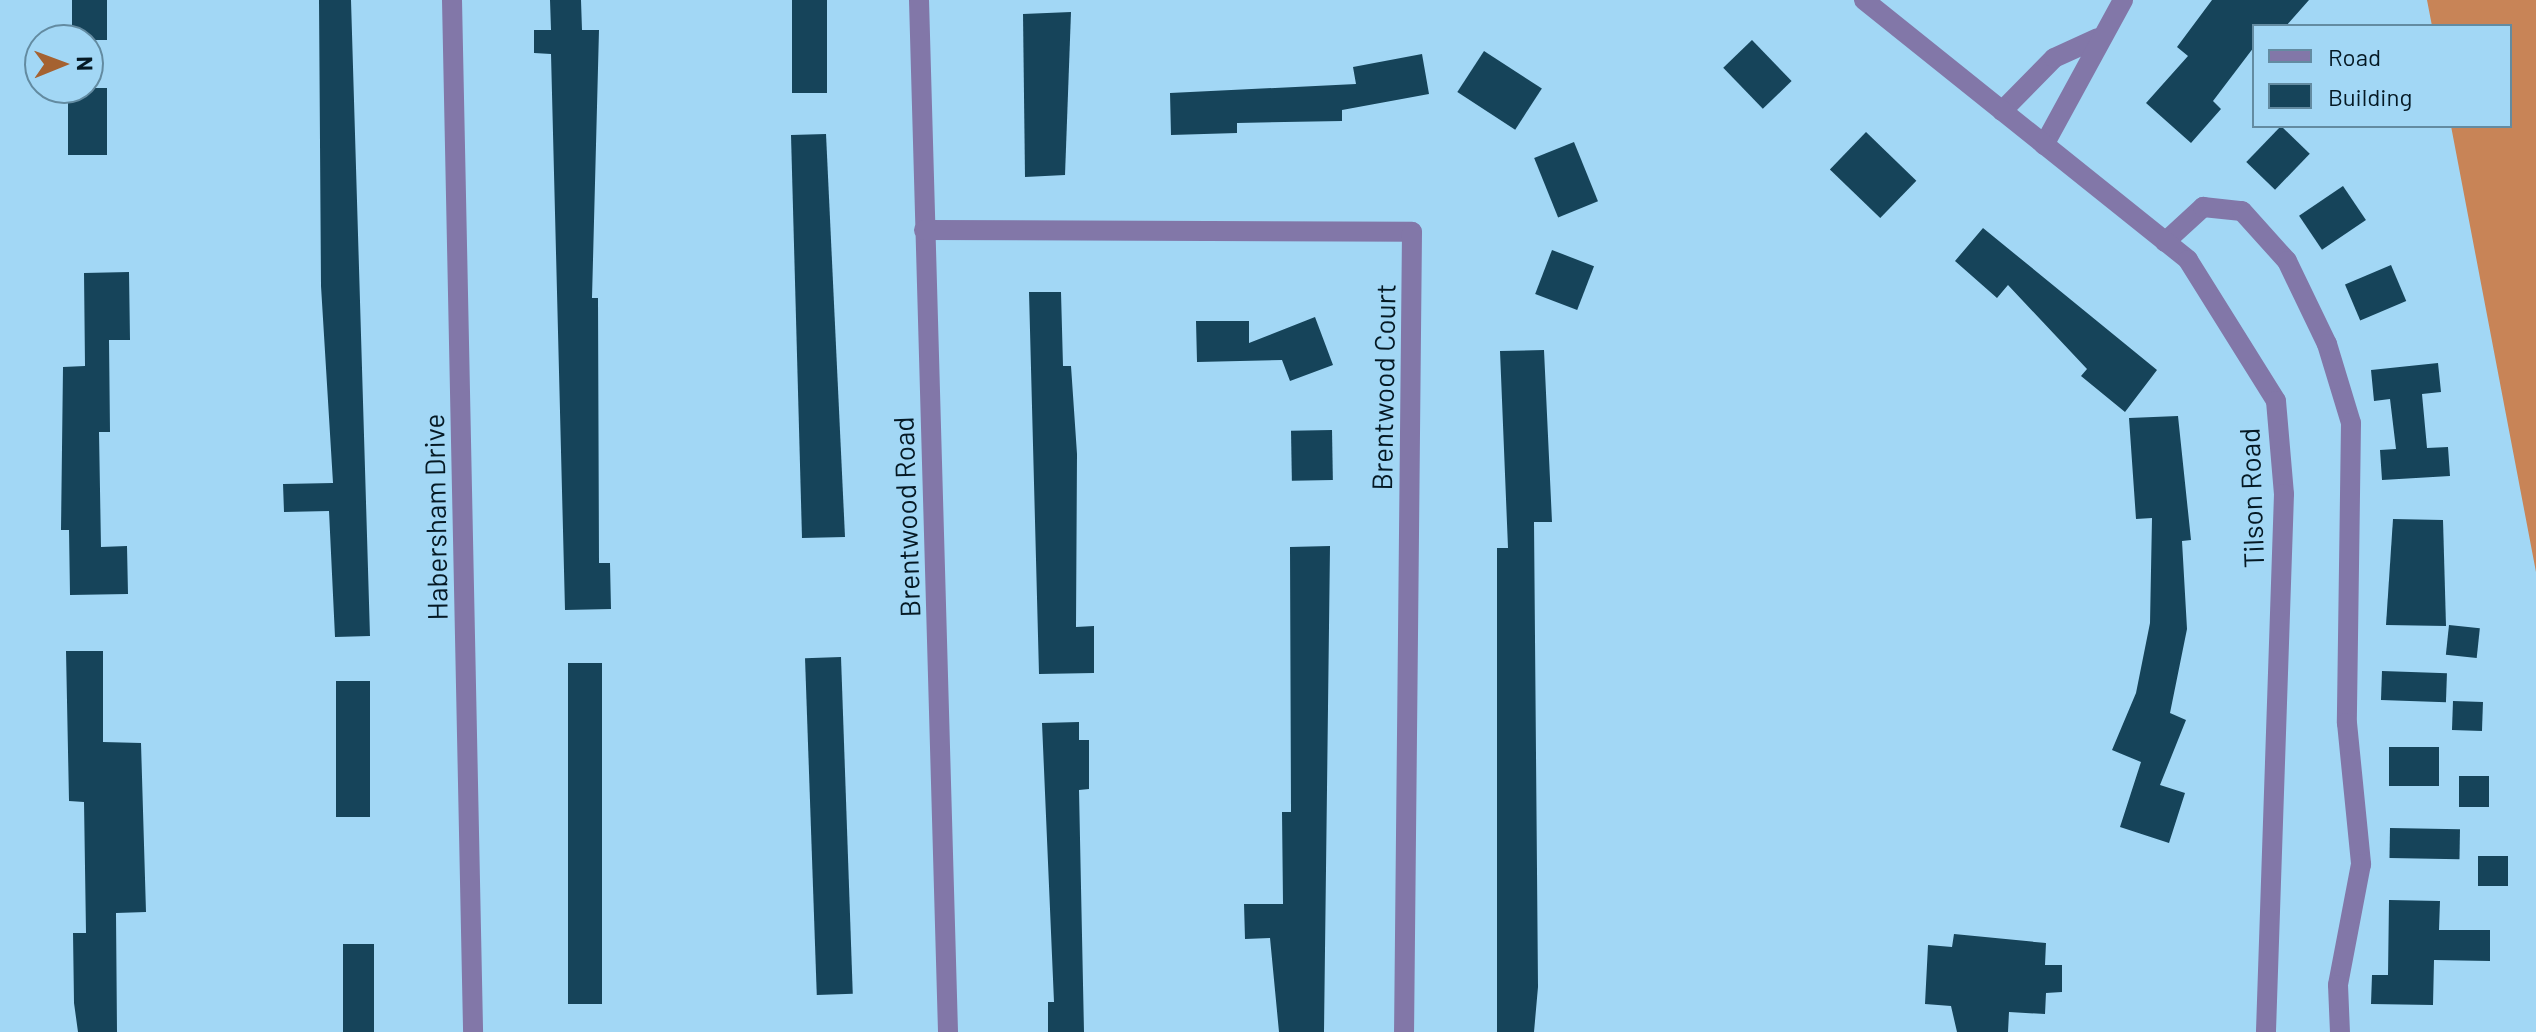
<!DOCTYPE html>
<style>
body{margin:0}
#map{position:relative;width:2536px;height:1032px;overflow:hidden;background:#a2d7f5;font-family:Barlow,sans-serif}
div>[style]{position:absolute}
[style*='--x']{left:calc(var(--x)*1px);top:calc(var(--y)*1px);width:calc(var(--w)*1px);rotate:calc(var(--a)*1deg)}
.forest>*{inset:0;background:#c88457}
.building>*{inset:0;background:#16445a;transform-origin:0 0}
.minor>*{height:20px;margin:-10px;padding:0 10px;transform-origin:10px;border-radius:10px;background:#8277a8}
.tertiary>*{height:20px;margin:-10px;padding:0 10px;transform-origin:10px;border-radius:10px;background:#8277a8}
span{translate:-50% -50%;white-space:nowrap;text-align:center;line-height:1.15;-webkit-text-stroke:8px #a2d7f5;paint-order:stroke}
.street-label{font-size:28px;color:#051924}
.legend{position:absolute;left:2252px;top:24px;width:260px;height:104px;box-sizing:border-box;background:#a2d7f5;border:2px solid #638ba1;margin:0;padding:10px 14px;list-style:none;font-size:24px;color:#051924}
.legend li{display:flex;align-items:center;gap:16px;height:40px}
.legend b{width:40px;border:2px solid #638ba1}
.north{position:absolute;left:24px;top:24px;width:80px;height:80px;box-sizing:border-box;background:#a2d7f5;border:2px solid #638ba1;border-radius:50%;rotate:89deg;font-size:22px;font-weight:700;line-height:32px;text-align:center;color:#051924}
.north::after{content:'';display:block;margin:auto;width:28px;height:36px;background:#a56231;clip-path:polygon(50% 0,100% 100%,50% 72%,0 100%)}
</style>
<div id="map">
<div class="forest">
<div style="clip-path:polygon(2427px 0,2536px 0,2536px 572px,2451px 126px,2510px 126px,2510px 26px,2432px 26px)"></div>
</div>
<div class="building">
<div style="left:72px;top:0;width:35px;height:40px"></div>
<div style="clip-path:polygon(319px 0,351px 0,370px 636px,335px 637px,329px 511px,284px 512px,283px 484px,333px 483px,321px 286px)"></div>
<div style="clip-path:polygon(550px 0,581px 0,582px 30px,599px 30px,592px 298px,598px 298px,599px 563px,610px 563px,611px 609px,565px 610px,551px 54px,534px 53px,534px 30px,551px 30px)"></div>
<div style="left:792px;top:0;width:35px;height:93px"></div>
<div style="clip-path:polygon(2212px 0,2309px 0,2286px 26px,2254px 26px,2254px 47px,2213px 101px,2221px 109px,2191px 143px,2146px 103px,2188px 56px,2177px 47px)"></div>
<div style="clip-path:polygon(1071px 12px,1065px 175px,1025px 177px,1023px 14px)"></div>
<div style="left:1752px;top:40px;width:57px;height:40px;rotate:46deg"></div>
<div style="left:1484px;top:51px;width:69px;height:49px;rotate:33deg"></div>
<div style="clip-path:polygon(1422px 54px,1429px 94px,1342px 110px,1342px 121px,1237px 123px,1237px 133px,1171px 135px,1170px 93px,1356px 84px,1353px 67px)"></div>
<div style="left:68px;top:88px;width:39px;height:67px"></div>
<div style="left:2281px;top:126px;width:40px;height:50px;rotate:44deg"></div>
<div style="left:1866px;top:132px;width:70px;height:52px;rotate:44deg"></div>
<div style="clip-path:polygon(826px 134px,845px 537px,802px 538px,791px 135px)"></div>
<div style="left:1574px;top:142px;width:64px;height:43px;rotate:68deg"></div>
<div style="left:2343px;top:186px;width:41px;height:53px;rotate:56deg"></div>
<div style="clip-path:polygon(1983px 228px,2157px 370px,2125px 412px,2081px 376px,2087px 369px,2008px 285px,1997px 298px,1955px 261px)"></div>
<div style="left:1552px;top:250px;width:45px;height:47px;rotate:21deg"></div>
<div style="left:2391px;top:265px;width:39px;height:50px;rotate:67deg"></div>
<div style="clip-path:polygon(129px 272px,130px 340px,109px 340px,110px 432px,99px 432px,101px 547px,127px 546px,128px 594px,70px 595px,69px 530px,61px 530px,63px 367px,85px 366px,84px 273px)"></div>
<div style="clip-path:polygon(1029px 292px,1061px 292px,1063px 366px,1071px 366px,1077px 454px,1076px 627px,1094px 626px,1094px 673px,1039px 674px)"></div>
<div style="clip-path:polygon(1315px 317px,1333px 365px,1290px 381px,1282px 360px,1197px 362px,1196px 321px,1249px 321px,1249px 343px)"></div>
<div style="clip-path:polygon(1544px 350px,1552px 522px,1534px 522px,1538px 987px,1534px 1032px,1497px 1032px,1497px 548px,1508px 548px,1500px 351px)"></div>
<div style="clip-path:polygon(2438px 363px,2441px 392px,2422px 394px,2427px 448px,2448px 447px,2450px 476px,2382px 480px,2380px 450px,2396px 449px,2390px 399px,2374px 401px,2371px 370px)"></div>
<div style="clip-path:polygon(2178px 416px,2191px 540px,2182px 541px,2187px 629px,2170px 713px,2186px 720px,2160px 785px,2185px 793px,2169px 843px,2120px 827px,2141px 762px,2112px 750px,2136px 693px,2150px 623px,2152px 518px,2136px 519px,2129px 418px)"></div>
<div style="left:1332px;top:430px;width:50px;height:41px;rotate:89deg"></div>
<div style="clip-path:polygon(2393px 519px,2443px 520px,2446px 626px,2386px 625px)"></div>
<div style="clip-path:polygon(1330px 546px,1324px 1032px,1279px 1032px,1270px 938px,1245px 939px,1244px 904px,1283px 904px,1282px 812px,1291px 812px,1290px 547px)"></div>
<div style="left:2449px;top:625px;width:31px;height:30px;rotate:6deg"></div>
<div style="clip-path:polygon(66px 651px,103px 651px,103px 742px,141px 743px,146px 912px,116px 913px,117px 1032px,78px 1032px,74px 1003px,73px 933px,86px 933px,84px 802px,69px 801px)"></div>
<div style="left:841px;top:657px;width:337px;height:36px;rotate:88deg"></div>
<div style="left:602px;top:663px;width:341px;height:34px;rotate:90deg"></div>
<div style="left:2382px;top:671px;width:65px;height:29px;rotate:2deg"></div>
<div style="left:336px;top:681px;width:34px;height:136px"></div>
<div style="left:2453px;top:701px;width:30px;height:29px;rotate:2deg"></div>
<div style="clip-path:polygon(1079px 722px,1079px 740px,1089px 740px,1089px 789px,1079px 790px,1084px 1032px,1048px 1032px,1048px 1002px,1054px 1002px,1042px 723px)"></div>
<div style="left:2389px;top:747px;width:50px;height:39px"></div>
<div style="left:2489px;top:776px;width:31px;height:30px;rotate:90deg"></div>
<div style="left:2390px;top:828px;width:70px;height:30px;rotate:1deg"></div>
<div style="left:2478px;top:856px;width:30px;height:30px"></div>
<div style="clip-path:polygon(2389px 900px,2440px 901px,2439px 930px,2490px 930px,2490px 961px,2434px 960px,2433px 1005px,2371px 1004px,2372px 975px,2388px 975px)"></div>
<div style="clip-path:polygon(1954px 934px,2046px 943px,2045px 965px,2062px 965px,2062px 992px,2046px 993px,2045px 1014px,2009px 1012px,2008px 1032px,1957px 1032px,1951px 1006px,1925px 1004px,1928px 945px,1952px 947px)"></div>
<div style="left:343px;top:944px;width:31px;height:88px"></div>
</div>
<div class="minor">
<div style="--x:452;--y:0;--w:1032;--a:88.83"></div>
<div style="--x:919;--y:0;--w:1032;--a:88.39"></div>
<div style="--x:2002;--y:111;--w:74;--a:-45.5"></div>
<div style="--x:2054;--y:58;--w:48;--a:-24.4"></div>
<div style="--x:2044;--y:145;--w:165;--a:-61.4"></div>
<div style="--x:924;--y:230;--w:488;--a:0.2"></div>
<div style="--x:1412;--y:232;--w:800;--a:90.57"></div>
<div style="--x:2165;--y:242;--w:52;--a:-42.6"></div>
<div style="--x:2203;--y:207;--w:39;--a:6"></div>
<div style="--x:2242;--y:211;--w:67;--a:48"></div>
<div style="--x:2287;--y:261;--w:92;--a:64.3"></div>
<div style="--x:2327;--y:344;--w:83;--a:73.1"></div>
<div style="--x:2351;--y:423;--w:300;--a:90.8"></div>
<div style="--x:2347;--y:723;--w:142;--a:84.3"></div>
<div style="--x:2361;--y:864;--w:123;--a:100.8"></div>
<div style="--x:2338;--y:985;--w:47;--a:87.6"></div>
</div>
<div class="tertiary">
<div style="--x:1864;--y:0;--w:415;--a:38.7"></div>
<div style="--x:2188;--y:260;--w:166;--a:58"></div>
<div style="--x:2276;--y:401;--w:93;--a:85.1"></div>
<div style="--x:2284;--y:494;--w:538;--a:91.92"></div>
</div>
<div class="street-label">
<span style="left:1383px;top:387px;rotate:-89deg">Brentwood Court</span>
<span style="left:2251px;top:498px;rotate:-92deg">Tilson Road</span>
<span style="left:435px;top:517px;rotate:-91deg">Habersham Drive</span>
<span style="left:906px;top:517px;rotate:-92deg">Brentwood Road</span>
</div>
<ul class="legend">
<li><b style="height:10px;background:#8277a8"></b>Road</li>
<li><b style="height:22px;background:#16445a"></b>Building</li>
</ul>
<div class="north">N</div>
</div>
